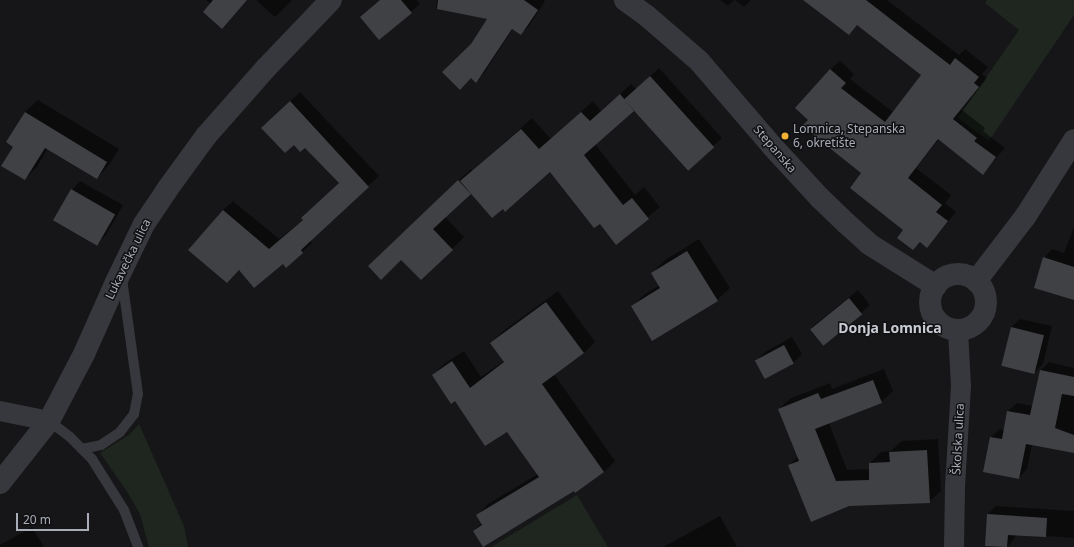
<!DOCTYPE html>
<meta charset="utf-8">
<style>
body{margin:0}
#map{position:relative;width:1074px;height:547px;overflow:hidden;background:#161618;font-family:"Noto Sans",sans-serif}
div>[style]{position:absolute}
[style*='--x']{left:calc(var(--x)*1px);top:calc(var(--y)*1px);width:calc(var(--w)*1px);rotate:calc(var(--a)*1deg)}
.green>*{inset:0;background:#1e261f}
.shadow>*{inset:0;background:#0007}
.building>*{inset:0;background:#404145;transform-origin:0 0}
.service>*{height:10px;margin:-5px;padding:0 5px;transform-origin:5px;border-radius:5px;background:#37383d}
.minor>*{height:20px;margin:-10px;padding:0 10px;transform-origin:10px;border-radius:10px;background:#37383d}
.tertiary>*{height:22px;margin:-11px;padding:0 11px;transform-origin:11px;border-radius:11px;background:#37383d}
.tertiary>.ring{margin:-11px;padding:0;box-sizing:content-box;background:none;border:22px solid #37383d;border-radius:50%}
.dots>*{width:11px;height:11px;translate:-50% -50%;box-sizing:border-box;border:2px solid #111113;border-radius:50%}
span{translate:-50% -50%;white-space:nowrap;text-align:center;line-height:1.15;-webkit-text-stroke:3px #111113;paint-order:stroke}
.poi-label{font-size:12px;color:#a8adb8}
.left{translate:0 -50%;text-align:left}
.street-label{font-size:12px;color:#a8adb8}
.quarter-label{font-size:14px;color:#c9ccd4;font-weight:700}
.scale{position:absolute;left:16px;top:513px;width:73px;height:18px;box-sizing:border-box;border:2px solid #a8adb8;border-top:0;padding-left:5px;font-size:12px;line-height:14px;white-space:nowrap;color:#a8adb8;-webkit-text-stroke:3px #111113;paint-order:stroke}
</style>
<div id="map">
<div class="green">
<div style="clip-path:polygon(987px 0,1074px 0,1074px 15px,989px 141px,958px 118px,1019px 30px,985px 3px)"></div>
<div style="clip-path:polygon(139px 424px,184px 526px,188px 547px,149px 547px,140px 514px,126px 490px,100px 453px,129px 435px)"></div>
<div style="clip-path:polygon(577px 495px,608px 547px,491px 547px)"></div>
</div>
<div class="shadow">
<div style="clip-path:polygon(206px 0,247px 0,222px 27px,211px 4px)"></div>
<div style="clip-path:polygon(256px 0,292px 0,275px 17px)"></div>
<div style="clip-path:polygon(380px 0,417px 0,420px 4px,380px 39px,361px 17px)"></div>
<div style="clip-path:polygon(437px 0,544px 0,545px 1px,529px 26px,521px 34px,513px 29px,484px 73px,476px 81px,472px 44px,489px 19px,436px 8px)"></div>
<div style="clip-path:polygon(720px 0,734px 0,728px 6px)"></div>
<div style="clip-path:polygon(735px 0,751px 0,744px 7px)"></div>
<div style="clip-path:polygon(820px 0,887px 0,959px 55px,965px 49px,988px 67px,982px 74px,987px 78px,962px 110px,985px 128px,983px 131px,1005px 148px,983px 173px,939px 139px,916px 168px,951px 195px,945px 203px,956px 212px,927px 247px,921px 242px,913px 249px,905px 230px,863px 173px,830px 70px,840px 61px,854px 74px,850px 79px,893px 112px,923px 75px,858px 24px,849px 33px)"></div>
<div style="clip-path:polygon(659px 68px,722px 138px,713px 146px,634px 109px,595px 144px,635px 195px,644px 187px,660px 207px,617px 243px,600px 222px,550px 171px,471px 192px,445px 217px,464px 237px,452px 249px,401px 259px,381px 254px,471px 169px,473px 171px,532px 118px,551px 139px,593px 101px,601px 111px,631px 84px,636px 89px)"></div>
<div style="clip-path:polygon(300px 92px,379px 176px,310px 240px,312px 243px,302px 252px,283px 263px,240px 269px,227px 282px,223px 210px,233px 201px,279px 239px,304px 219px,340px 182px,305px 146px,272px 118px)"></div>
<div style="clip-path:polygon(38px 100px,119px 149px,109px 165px,97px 178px,48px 148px,37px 167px,25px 179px,15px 147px,7px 142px,25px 112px)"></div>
<div style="clip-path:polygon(80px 181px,123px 205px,106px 235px,97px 243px,72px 190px)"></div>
<div style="clip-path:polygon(1074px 227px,1074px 299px,1044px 258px,1052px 249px,1064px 253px)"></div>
<div style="clip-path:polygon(699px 239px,730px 288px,717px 300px,632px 306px,645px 294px,660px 285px,652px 273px,665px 260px)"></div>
<div style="clip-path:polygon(858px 290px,870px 305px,861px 313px,811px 328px)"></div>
<div style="clip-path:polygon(558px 291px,595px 342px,584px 353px,554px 374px,615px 461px,604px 472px,574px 490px,474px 531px,482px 523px,477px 516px,488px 504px,538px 474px,507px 430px,455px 399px,433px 375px,444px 364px,464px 351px,481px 377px,504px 361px,491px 343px,502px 332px)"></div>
<div style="clip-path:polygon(1020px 319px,1052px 326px,1043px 364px,1034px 373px,1011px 327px)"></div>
<div style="clip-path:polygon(792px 337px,802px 354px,793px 363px,756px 361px,765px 352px)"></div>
<div style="clip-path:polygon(1049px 362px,1074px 368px,1074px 452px,1032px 444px,1027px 469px,1019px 478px,985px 471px,991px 437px,1000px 429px,1004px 430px,1008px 411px,1017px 403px,1033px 406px,1040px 371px)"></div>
<div style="clip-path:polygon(884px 369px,893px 391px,881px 402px,829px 423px,847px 470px,870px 469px,870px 463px,881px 452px,891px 451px,902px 441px,938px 439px,941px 491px,929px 502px,849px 505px,789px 465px,799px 456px,779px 409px,791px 398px,830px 383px,832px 389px)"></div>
<div style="clip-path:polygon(996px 506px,1074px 511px,1074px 538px,1015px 534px,1015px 538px,1007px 547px,988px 514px)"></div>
<div style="clip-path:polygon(720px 516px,737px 547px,663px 547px)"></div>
<div style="clip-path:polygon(32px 527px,44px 547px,0 547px,0 545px)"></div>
</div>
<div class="building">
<div style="clip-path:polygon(213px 0,247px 0,222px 29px,203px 12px)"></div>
<div style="clip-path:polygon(380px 0,401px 0,412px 13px,379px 40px,360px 17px)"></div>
<div style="clip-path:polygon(438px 0,524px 0,538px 10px,521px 35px,512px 29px,476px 83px,471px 78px,460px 90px,442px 72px,471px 44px,487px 19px,437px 9px)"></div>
<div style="clip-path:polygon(803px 0,866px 0,950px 65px,955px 58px,979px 77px,974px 83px,979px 87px,953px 119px,977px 138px,974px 141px,996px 157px,983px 175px,938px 139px,908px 178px,942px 205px,936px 212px,948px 221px,927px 248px,920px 242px,913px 250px,897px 238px,903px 230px,850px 188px,861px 173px,802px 126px,808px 120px,795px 108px,830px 69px,846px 83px,841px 88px,885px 122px,921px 75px,857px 25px,849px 35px)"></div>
<div style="left:650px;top:76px;width:96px;height:35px;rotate:48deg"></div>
<div style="clip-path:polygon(620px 94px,634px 111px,584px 155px,623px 205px,632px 198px,649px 219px,616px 245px,600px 224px,594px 228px,550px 172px,505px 212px,503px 209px,492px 218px,460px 181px,521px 129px,539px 149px,581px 112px,590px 121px)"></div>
<div style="clip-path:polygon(290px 101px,369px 187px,301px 250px,303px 253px,286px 268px,283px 264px,254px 288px,239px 270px,227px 283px,188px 250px,223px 210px,269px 249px,303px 220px,301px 218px,339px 183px,305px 148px,300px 152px,294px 145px,285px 153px,261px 128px)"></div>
<div style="clip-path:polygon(25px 112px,107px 162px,97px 179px,45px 148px,25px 180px,1px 166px,13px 147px,6px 142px)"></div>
<div style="clip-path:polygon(458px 180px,471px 194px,433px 229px,453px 250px,421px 280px,401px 260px,381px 280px,368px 266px)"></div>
<div style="left:71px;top:189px;width:51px;height:36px;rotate:30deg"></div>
<div style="clip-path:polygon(687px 251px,718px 301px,652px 341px,631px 306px,660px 288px,651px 273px)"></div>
<div style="clip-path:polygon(1043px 257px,1074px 267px,1074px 300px,1034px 288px)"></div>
<div style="left:849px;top:298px;width:21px;height:50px;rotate:51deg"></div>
<div style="clip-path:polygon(546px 302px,584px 353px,542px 384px,604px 472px,575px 493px,574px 491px,483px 547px,473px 531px,482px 525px,476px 515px,539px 477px,507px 432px,485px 446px,455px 401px,451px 404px,432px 375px,452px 361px,470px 388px,504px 362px,490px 343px)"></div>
<div style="left:1011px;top:327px;width:34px;height:40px;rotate:14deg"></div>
<div style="left:784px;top:345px;width:21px;height:33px;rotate:62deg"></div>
<div style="clip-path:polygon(1040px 370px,1074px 377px,1074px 396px,1062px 394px,1055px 428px,1074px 435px,1074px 453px,1026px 444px,1019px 479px,983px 472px,990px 437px,1002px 439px,1007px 411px,1030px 415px)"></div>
<div style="clip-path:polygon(873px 380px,882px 403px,815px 429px,836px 481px,869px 480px,869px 463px,890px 462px,889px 452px,927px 450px,930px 503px,849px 506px,811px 522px,788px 465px,799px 461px,778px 409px,818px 393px,821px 399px)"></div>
<div style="clip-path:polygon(987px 514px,1047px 518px,1046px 537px,1008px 535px,1007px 547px,985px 546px)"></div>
</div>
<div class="service">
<div style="--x:49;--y:421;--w:26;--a:37"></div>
<div style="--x:70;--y:437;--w:31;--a:45"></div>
<div style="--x:92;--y:459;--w:60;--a:57.9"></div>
<div style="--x:124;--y:510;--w:40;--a:69"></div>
<div style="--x:82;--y:449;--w:19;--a:-12"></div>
<div style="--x:101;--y:445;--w:23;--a:-34"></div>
<div style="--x:120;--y:432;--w:23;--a:-52"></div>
<div style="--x:134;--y:414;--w:20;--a:-79"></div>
<div style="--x:138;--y:394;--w:116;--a:-97.9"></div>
</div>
<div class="minor">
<div style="--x:0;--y:411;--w:50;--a:11.5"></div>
<div style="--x:954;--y:547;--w:60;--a:-89"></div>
<div style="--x:955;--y:487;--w:101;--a:-86.6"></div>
<div style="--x:961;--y:386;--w:56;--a:-93.1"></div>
</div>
<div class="tertiary">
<div style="--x:625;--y:0;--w:27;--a:36"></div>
<div style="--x:647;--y:16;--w:69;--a:40.9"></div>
<div style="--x:699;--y:61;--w:112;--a:49.3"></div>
<div style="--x:772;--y:146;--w:71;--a:47.3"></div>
<div style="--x:820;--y:198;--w:36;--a:44"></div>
<div style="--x:846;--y:223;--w:31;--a:42"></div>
<div style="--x:869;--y:244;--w:79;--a:32.1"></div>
<div class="ring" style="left:930px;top:274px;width:34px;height:34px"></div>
<div style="--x:976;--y:281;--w:81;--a:-52.6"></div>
<div style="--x:1025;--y:217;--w:91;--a:-57.5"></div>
<div style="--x:0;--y:483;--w:79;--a:-51.7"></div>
<div style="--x:49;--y:421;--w:76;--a:-62.4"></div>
<div style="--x:84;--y:354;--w:79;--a:-66"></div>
<div style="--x:116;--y:282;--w:64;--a:-64.2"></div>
<div style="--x:144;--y:224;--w:40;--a:-56"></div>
<div style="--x:166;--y:191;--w:68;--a:-54"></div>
<div style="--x:206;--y:136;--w:91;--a:-48.6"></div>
<div style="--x:266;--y:68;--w:94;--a:-46.3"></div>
</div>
<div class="dots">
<div style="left:785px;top:136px;background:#f2b134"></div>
</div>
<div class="poi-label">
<span class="left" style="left:793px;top:136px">Lomnica, Stepanska<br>6, okretište</span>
</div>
<div class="street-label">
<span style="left:775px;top:149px;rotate:49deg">Stepanska</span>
<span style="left:128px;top:259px;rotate:-64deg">Lukavečka ulica</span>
<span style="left:958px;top:439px;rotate:-87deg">Školska ulica</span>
</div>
<div class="quarter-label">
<span style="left:890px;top:328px">Donja Lomnica</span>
</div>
<div class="scale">20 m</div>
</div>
